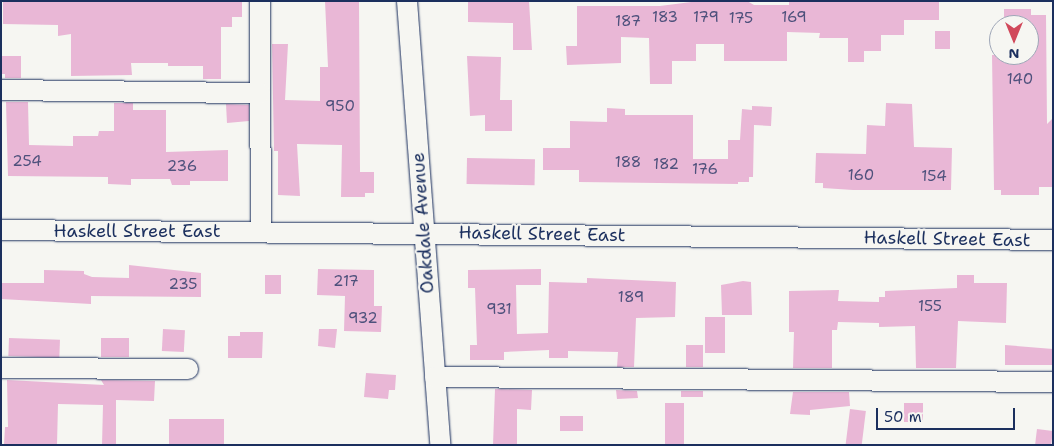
<!DOCTYPE html>
<style>
body{margin:0}
#map{position:relative;width:1054px;height:446px;overflow:hidden;background:#f6f6f2;font-family:"Shantell Sans",sans-serif}
div>[style]{position:absolute}
[style*='--x']{left:calc(var(--x)*1px);top:calc(var(--y)*1px);width:calc(var(--w)*1px);rotate:calc(var(--a)*1deg)}
.building>*{inset:0;background:#e9b7d6;transform-origin:0 0}
.roads{filter:drop-shadow(0 0 1px #1b2f5e) drop-shadow(0 0 1px #1b2f5e)}
.minor>*{height:20px;margin:-10px;padding:0 10px;transform-origin:10px;border-radius:10px;background:#f6f6f2}
span{translate:-50% -50%;white-space:nowrap;text-align:center;line-height:1.15;-webkit-text-stroke:4px #f6f6f2;paint-order:stroke}
.number-label{font-size:15px;color:#4e517c}
.number-label span{-webkit-text-stroke-width:0}
.street-label{font-size:18px;color:#1b2f5e}
.frame{position:absolute;inset:0;border:2px solid #1b2f5e;pointer-events:none}
.north{position:absolute;left:989px;top:15px;width:50px;height:50px;box-sizing:border-box;background:#f6f6f2;border:1px solid #9ea6b7;border-radius:50%;rotate:180deg;font-size:14px;font-weight:700;line-height:20px;text-align:center;color:#1b2f5e}
.north::after{content:'';display:block;margin:auto;width:18px;height:22px;background:#d1495b;clip-path:polygon(50% 0,100% 100%,50% 72%,0 100%)}
.scale{position:absolute;left:876px;top:408px;width:139px;height:22px;box-sizing:border-box;border:2px solid #1b2f5e;border-top:0;padding-left:6px;font-size:15px;line-height:18px;white-space:nowrap;color:#1b2f5e;-webkit-text-stroke:4px #f6f6f2;paint-order:stroke}
</style>
<div id="map">
<div class="building">
<div style="clip-path:polygon(3px 1px,242px 1px,242px 17px,232px 17px,232px 27px,221px 27px,221px 79px,203px 79px,203px 66px,168px 66px,168px 63px,131px 63px,132px 75px,71px 76px,71px 34px,58px 36px,58px 25px,3px 24px)"></div>
<div style="clip-path:polygon(325px 1px,359px 1px,360px 172px,374px 172px,374px 193px,365px 193px,365px 197px,341px 197px,342px 145px,297px 144px,300px 196px,278px 195px,278px 151px,274px 151px,272px 44px,288px 44px,285px 100px,320px 101px,320px 67px,328px 67px)"></div>
<div style="clip-path:polygon(468px 1px,529px 1px,532px 50px,513px 50px,513px 23px,468px 22px)"></div>
<div style="clip-path:polygon(699px 1px,747px 1px,754px 5px,789px 5px,789px 1px,939px 1px,939px 20px,904px 20px,904px 35px,881px 35px,881px 51px,864px 51px,864px 62px,848px 62px,848px 38px,819px 38px,820px 33px,787px 32px,787px 61px,724px 61px,724px 44px,696px 44px,696px 61px,672px 61px,672px 84px,650px 84px,649px 38px,621px 37px,621px 63px,567px 65px,566px 46px,577px 46px,577px 6px,660px 6px)"></div>
<div style="clip-path:polygon(1004px 9px,1031px 9px,1031px 15px,1046px 15px,1047px 124px,1053px 118px,1053px 187px,1039px 187px,1039px 195px,1001px 195px,1001px 190px,994px 190px,992px 55px,1029px 55px,1029px 25px,1004px 25px)"></div>
<div style="left:935px;top:31px;width:15px;height:18px"></div>
<div style="clip-path:polygon(1px 56px,21px 56px,21px 78px,5px 78px,5px 74px,1px 74px)"></div>
<div style="clip-path:polygon(467px 56px,501px 57px,500px 100px,512px 100px,512px 131px,485px 131px,485px 115px,470px 116px)"></div>
<div style="clip-path:polygon(6px 102px,28px 102px,29px 145px,73px 146px,73px 136px,98px 136px,99px 131px,114px 131px,114px 103px,133px 103px,133px 110px,166px 110px,166px 152px,228px 150px,228px 181px,190px 181px,190px 185px,172px 185px,170px 179px,131px 179px,131px 185px,108px 184px,108px 177px,8px 176px)"></div>
<div style="clip-path:polygon(886px 103px,912px 104px,914px 147px,952px 148px,951px 190px,853px 190px,823px 188px,823px 183px,815px 183px,816px 153px,866px 154px,867px 125px,885px 126px)"></div>
<div style="clip-path:polygon(226px 104px,249px 105px,249px 121px,227px 123px)"></div>
<div style="clip-path:polygon(752px 106px,772px 107px,771px 126px,754px 125px,753px 177px,749px 177px,749px 182px,738px 182px,738px 184px,579px 182px,579px 170px,543px 170px,543px 148px,570px 148px,570px 121px,607px 122px,607px 108px,625px 109px,625px 115px,693px 115px,693px 159px,728px 159px,728px 140px,740px 140px,742px 109px,752px 110px)"></div>
<div style="left:467px;top:158px;width:68px;height:26px;rotate:1deg"></div>
<div style="clip-path:polygon(129px 265px,201px 273px,201px 297px,91px 296px,91px 304px,1px 299px,1px 283px,44px 283px,44px 270px,84px 271px,84px 274px,92px 277px,129px 278px)"></div>
<div style="clip-path:polygon(318px 269px,374px 270px,374px 306px,382px 306px,381px 332px,344px 331px,345px 296px,317px 295px)"></div>
<div style="clip-path:polygon(541px 269px,541px 285px,516px 285px,517px 334px,548px 333px,549px 282px,587px 283px,587px 278px,676px 282px,675px 317px,636px 318px,634px 367px,617px 367px,618px 352px,568px 351px,568px 358px,549px 358px,549px 350px,504px 352px,504px 360px,470px 360px,470px 345px,477px 345px,475px 288px,468px 288px,468px 270px)"></div>
<div style="left:265px;top:275px;width:16px;height:19px"></div>
<div style="clip-path:polygon(957px 275px,974px 275px,974px 283px,1007px 283px,1006px 323px,958px 321px,956px 368px,916px 368px,915px 326px,879px 327px,879px 323px,838px 322px,837px 330px,832px 330px,832px 368px,793px 368px,794px 332px,789px 332px,789px 291px,839px 290px,838px 301px,879px 302px,879px 297px,885px 297px,885px 291px,957px 288px)"></div>
<div style="clip-path:polygon(743px 281px,751px 282px,752px 315px,722px 315px,721px 285px)"></div>
<div style="left:705px;top:317px;width:20px;height:36px"></div>
<div style="left:163px;top:329px;width:22px;height:22px;rotate:3deg"></div>
<div style="clip-path:polygon(319px 329px,337px 329px,335px 348px,318px 346px)"></div>
<div style="clip-path:polygon(240px 332px,263px 332px,262px 358px,228px 358px,228px 336px,240px 336px)"></div>
<div style="left:9px;top:338px;width:51px;height:18px;rotate:2deg"></div>
<div style="left:101px;top:338px;width:28px;height:19px"></div>
<div style="left:686px;top:345px;width:17px;height:22px"></div>
<div style="clip-path:polygon(1005px 345px,1053px 349px,1053px 365px,1005px 365px)"></div>
<div style="clip-path:polygon(366px 373px,396px 375px,395px 390px,389px 390px,388px 399px,364px 397px)"></div>
<div style="clip-path:polygon(7px 380px,104px 385px,101px 380px,155px 381px,154px 401px,116px 400px,116px 445px,102px 445px,103px 405px,58px 404px,57px 445px,4px 445px,5px 427px,8px 427px)"></div>
<div style="clip-path:polygon(495px 389px,532px 390px,531px 410px,517px 409px,517px 445px,493px 445px)"></div>
<div style="clip-path:polygon(616px 390px,637px 391px,638px 398px,617px 399px)"></div>
<div style="left:681px;top:391px;width:22px;height:6px"></div>
<div style="clip-path:polygon(793px 392px,849px 392px,850px 406px,810px 410px,810px 415px,790px 414px)"></div>
<div style="left:665px;top:403px;width:19px;height:42px"></div>
<div style="left:923px;top:403px;width:19px;height:19px;rotate:90deg"></div>
<div style="left:850px;top:409px;width:16px;height:36px;rotate:7deg"></div>
<div style="left:560px;top:416px;width:23px;height:15px"></div>
<div style="left:169px;top:419px;width:55px;height:26px"></div>
<div style="left:1037px;top:429px;width:16px;height:16px;rotate:7deg"></div>
</div>
<div class="roads">
<div class="minor">
<div style="--x:260;--y:1;--w:231;--a:89.8"></div>
<div style="--x:407;--y:1;--w:445;--a:85.7"></div>
<div style="--x:1;--y:90;--w:259;--a:0.7"></div>
<div style="--x:1;--y:230;--w:1052;--a:0.54"></div>
<div style="--x:1;--y:368;--w:187;--a:0.3"></div>
<div style="--x:435;--y:377;--w:618;--a:0.46"></div>
</div>
</div>
<div class="number-label">
<span style="left:665px;top:18px">183</span>
<span style="left:706px;top:18px">179</span>
<span style="left:794px;top:18px">169</span>
<span style="left:741px;top:19px">175</span>
<span style="left:628px;top:22px">187</span>
<span style="left:1020px;top:80px">140</span>
<span style="left:340px;top:107px">950</span>
<span style="left:27px;top:162px">254</span>
<span style="left:628px;top:163px">188</span>
<span style="left:666px;top:165px">182</span>
<span style="left:182px;top:167px">236</span>
<span style="left:705px;top:170px">176</span>
<span style="left:861px;top:176px">160</span>
<span style="left:934px;top:177px">154</span>
<span style="left:346px;top:282px">217</span>
<span style="left:183px;top:285px">235</span>
<span style="left:631px;top:298px">189</span>
<span style="left:930px;top:307px">155</span>
<span style="left:499px;top:310px">931</span>
<span style="left:363px;top:319px">932</span>
</div>
<div class="street-label">
<span style="left:423px;top:223px;rotate:-94deg">Oakdale Avenue</span>
<span style="left:137px;top:231px">Haskell Street East</span>
<span style="left:542px;top:234px;rotate:1deg">Haskell Street East</span>
<span style="left:947px;top:239px;rotate:1deg">Haskell Street East</span>
</div>
<div class="frame"></div>
<div class="north">N</div>
<div class="scale">50 m</div>
</div>
